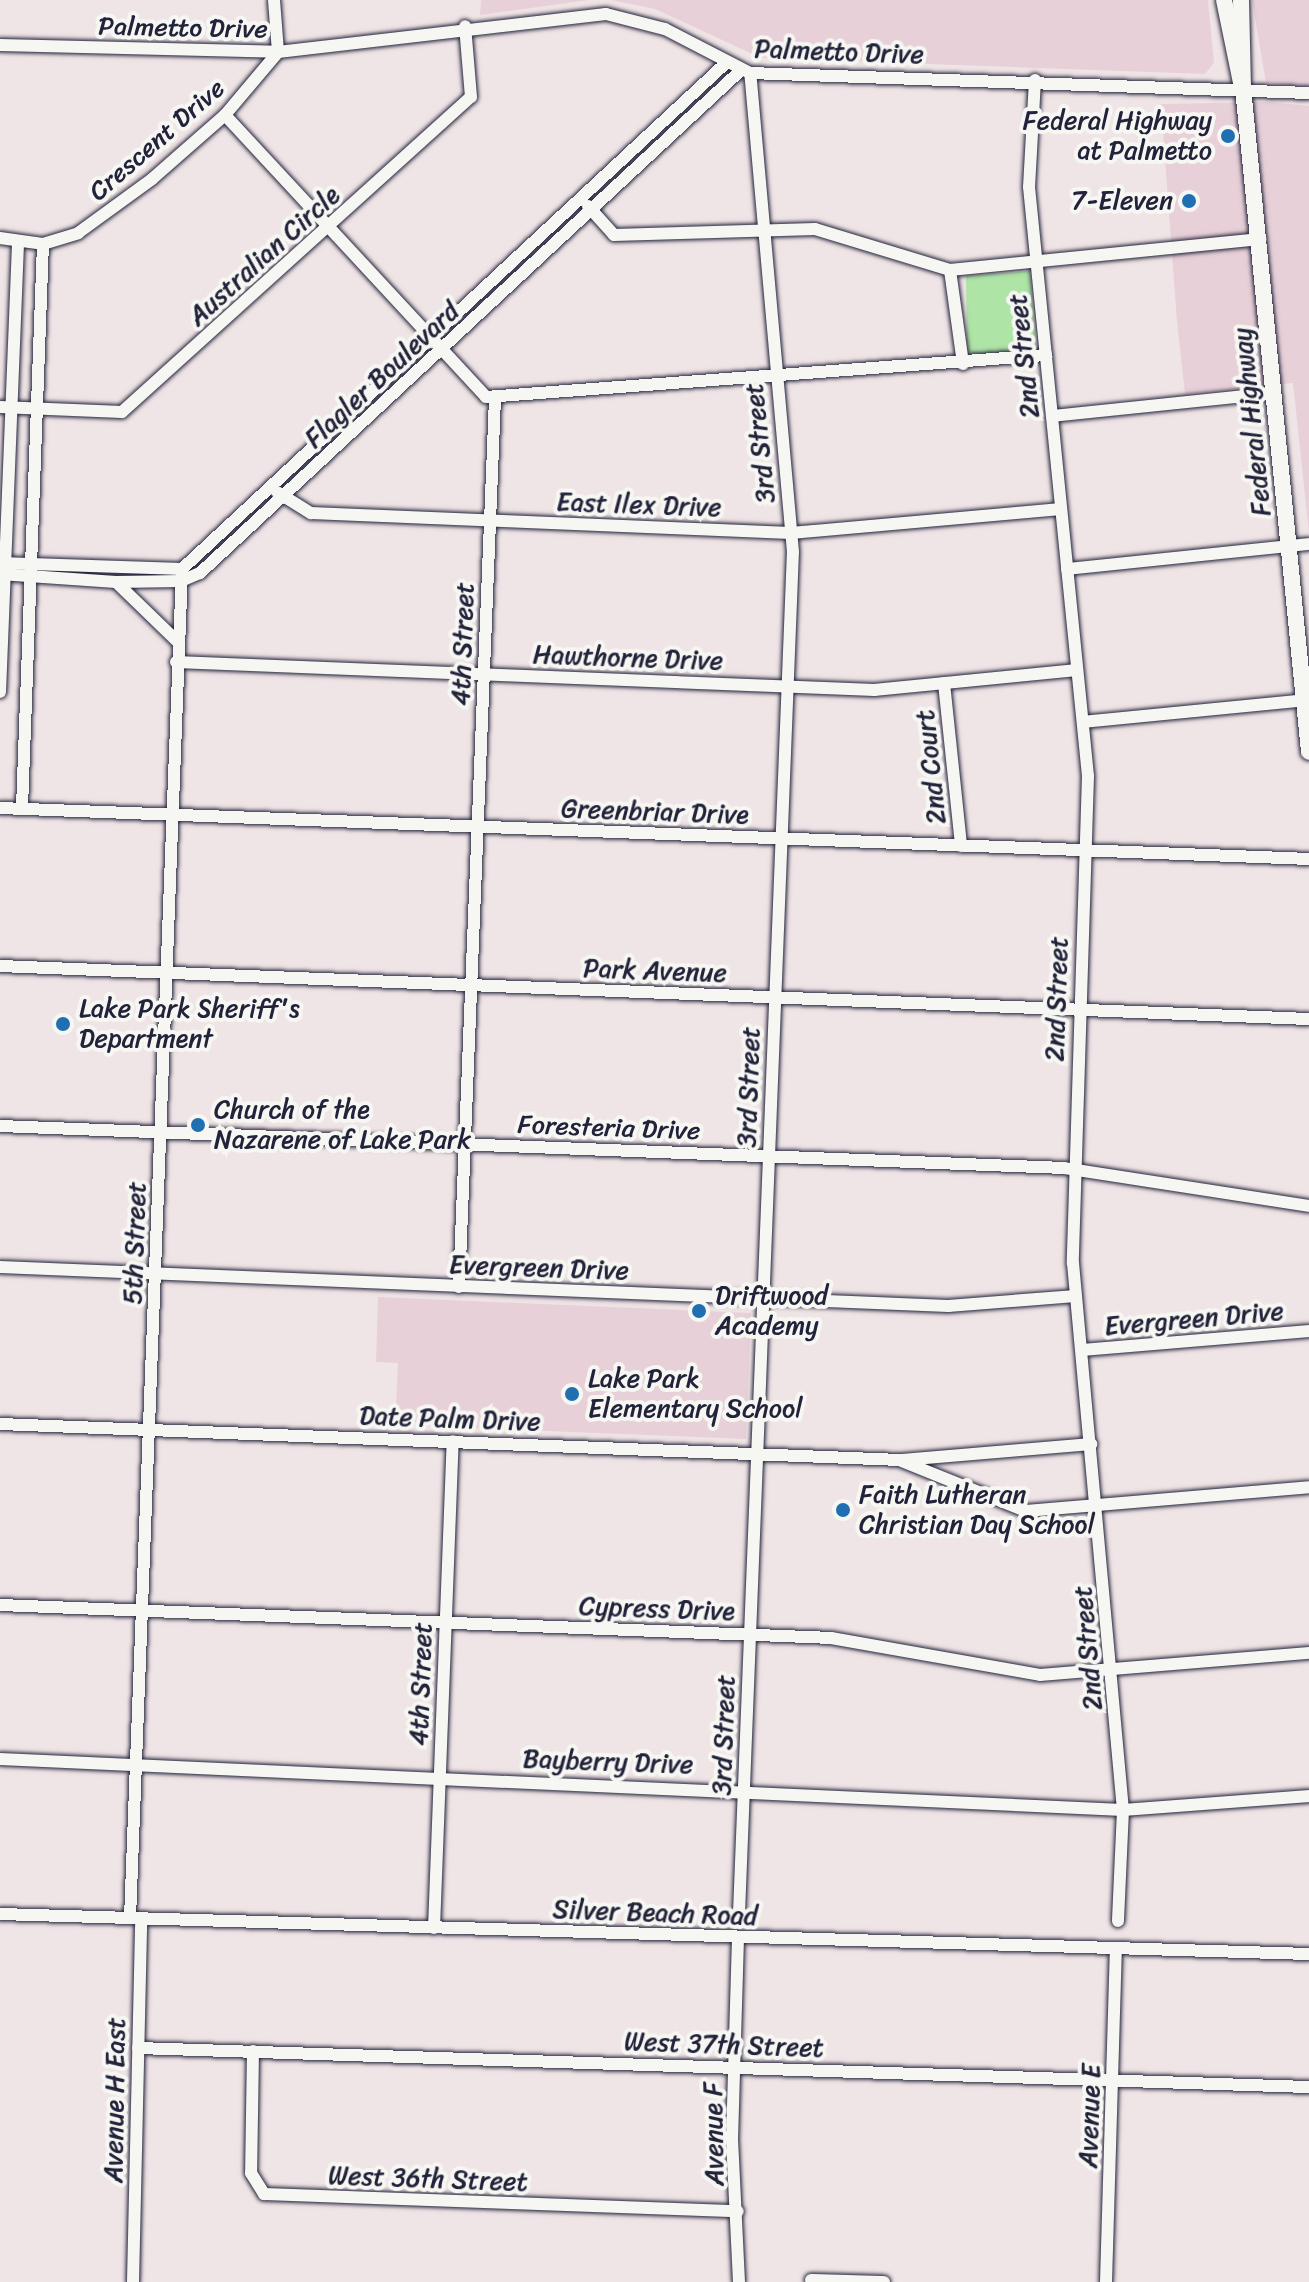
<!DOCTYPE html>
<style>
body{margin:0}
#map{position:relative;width:1309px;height:2282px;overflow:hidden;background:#f0e5e6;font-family:Sriracha,sans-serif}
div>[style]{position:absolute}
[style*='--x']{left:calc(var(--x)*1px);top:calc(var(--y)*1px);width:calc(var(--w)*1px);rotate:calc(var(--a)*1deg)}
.built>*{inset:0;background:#e8d0d8}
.green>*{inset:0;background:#aee4a6}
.roads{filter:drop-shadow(0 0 2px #22223b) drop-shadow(0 0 2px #22223b)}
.minor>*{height:12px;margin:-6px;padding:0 6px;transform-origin:6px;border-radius:6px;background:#f6f6f2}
.major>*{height:16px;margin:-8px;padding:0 8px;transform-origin:8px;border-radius:8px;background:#f6f6f2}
.dots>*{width:22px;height:22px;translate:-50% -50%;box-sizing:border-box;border:4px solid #f6f6f2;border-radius:50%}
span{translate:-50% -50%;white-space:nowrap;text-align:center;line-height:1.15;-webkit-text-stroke:8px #f6f6f2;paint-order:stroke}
.street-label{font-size:26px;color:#22223b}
.poi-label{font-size:26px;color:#22223b}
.right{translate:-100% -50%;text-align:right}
.left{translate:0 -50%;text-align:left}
</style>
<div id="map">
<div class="built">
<div style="clip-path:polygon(481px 0,589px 0,480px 15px)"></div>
<div style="clip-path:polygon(611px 0,1208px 0,1214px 63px,1205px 74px,761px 58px,655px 9px)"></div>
<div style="clip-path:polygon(1252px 0,1309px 0,1309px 86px,1266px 83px)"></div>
<div style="clip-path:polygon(1268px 102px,1309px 106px,1309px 533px,1293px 383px,1185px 394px,1177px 322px,1161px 104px)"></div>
<div style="clip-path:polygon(378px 1297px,751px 1313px,746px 1439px,395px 1425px,398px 1363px,376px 1362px)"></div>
</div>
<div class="green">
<div style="clip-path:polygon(1030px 271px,1036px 348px,975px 356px,967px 350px,966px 276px)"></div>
</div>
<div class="roads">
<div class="minor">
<div style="--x:0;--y:45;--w:278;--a:1.4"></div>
<div style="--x:278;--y:52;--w:330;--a:-6.6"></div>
<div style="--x:606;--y:14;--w:61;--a:14.3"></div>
<div style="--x:665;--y:29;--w:96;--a:27.4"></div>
<div style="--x:750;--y:73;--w:559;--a:2.05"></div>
<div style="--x:1035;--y:80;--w:107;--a:93.2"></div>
<div style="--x:1029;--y:187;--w:592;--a:84.28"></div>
<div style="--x:1088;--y:776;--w:487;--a:91.8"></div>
<div style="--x:1073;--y:1263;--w:549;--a:84.78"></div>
<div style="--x:1123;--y:1810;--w:111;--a:92.6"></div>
<div style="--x:225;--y:115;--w:384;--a:47.2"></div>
<div style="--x:486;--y:397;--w:562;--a:-4.29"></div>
<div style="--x:588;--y:206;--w:39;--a:48"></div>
<div style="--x:614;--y:235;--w:201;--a:-1.7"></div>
<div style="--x:815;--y:229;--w:141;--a:16.9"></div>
<div style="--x:950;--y:270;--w:312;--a:-5.7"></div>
<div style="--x:0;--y:238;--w:43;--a:7.9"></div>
<div style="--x:43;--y:244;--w:37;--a:-17"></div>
<div style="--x:78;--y:233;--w:92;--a:-36.1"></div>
<div style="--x:152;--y:179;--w:97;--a:-41.2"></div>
<div style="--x:225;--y:115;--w:82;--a:-49.9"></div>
<div style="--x:278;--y:52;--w:52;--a:-94.4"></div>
<div style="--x:950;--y:270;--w:95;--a:82.1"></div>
<div style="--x:0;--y:407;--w:122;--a:2.3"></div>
<div style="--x:122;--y:412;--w:470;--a:-42.1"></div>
<div style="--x:471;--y:97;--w:71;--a:-94.8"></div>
<div style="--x:1052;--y:416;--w:222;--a:-5.9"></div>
<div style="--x:277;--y:492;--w:40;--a:32"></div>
<div style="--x:311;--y:513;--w:480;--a:2.4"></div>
<div style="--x:791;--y:533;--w:271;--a:-5.1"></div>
<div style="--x:0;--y:563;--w:182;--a:1.9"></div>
<div style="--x:182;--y:569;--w:743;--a:-42.93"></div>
<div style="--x:1067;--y:569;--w:243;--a:-5.9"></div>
<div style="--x:0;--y:574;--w:116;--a:3.9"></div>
<div style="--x:116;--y:582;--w:65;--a:-0.9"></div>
<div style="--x:181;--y:581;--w:21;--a:-23"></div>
<div style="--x:200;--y:573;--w:737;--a:-42.91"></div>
<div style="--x:116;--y:582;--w:88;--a:44.1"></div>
<div style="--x:176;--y:662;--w:699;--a:2.3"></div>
<div style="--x:874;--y:690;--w:204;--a:-5.6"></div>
<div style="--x:944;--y:683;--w:164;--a:84"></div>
<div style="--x:0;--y:692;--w:449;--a:-87.7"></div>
<div style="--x:1083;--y:722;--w:227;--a:-5.6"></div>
<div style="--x:0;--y:808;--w:1310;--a:2.23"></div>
<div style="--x:22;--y:808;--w:564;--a:-87.87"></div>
<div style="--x:0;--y:966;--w:1310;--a:2.32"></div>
<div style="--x:0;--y:1126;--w:1065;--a:2.26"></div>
<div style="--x:1064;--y:1168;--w:248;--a:8.8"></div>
<div style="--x:0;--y:1267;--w:949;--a:2.36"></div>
<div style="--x:948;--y:1306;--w:128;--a:-4.5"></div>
<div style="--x:459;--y:1287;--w:891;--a:-87.68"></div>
<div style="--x:1082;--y:1350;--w:228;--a:-4.8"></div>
<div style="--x:0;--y:1424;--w:900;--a:2.29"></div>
<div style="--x:899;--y:1460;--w:137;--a:21.9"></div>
<div style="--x:1026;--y:1511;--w:284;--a:-4.8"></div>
<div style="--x:902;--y:1460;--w:190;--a:-4.8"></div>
<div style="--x:0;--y:1605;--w:832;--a:2.27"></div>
<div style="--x:831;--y:1638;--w:212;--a:10"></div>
<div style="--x:1040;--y:1675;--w:270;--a:-4.7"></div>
<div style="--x:0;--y:1759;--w:1124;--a:2.6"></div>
<div style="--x:1123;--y:1810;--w:187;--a:-4.3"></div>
<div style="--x:739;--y:1913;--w:1362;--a:-87.73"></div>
<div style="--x:793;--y:552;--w:481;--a:-95.1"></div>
<div style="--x:0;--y:1914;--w:1310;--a:1.75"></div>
<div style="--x:130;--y:1918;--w:1350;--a:-87.79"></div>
<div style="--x:434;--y:1928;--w:487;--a:-87.8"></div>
<div style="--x:738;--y:1938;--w:201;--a:91.7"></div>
<div style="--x:732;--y:2139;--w:143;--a:87.2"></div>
<div style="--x:138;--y:2048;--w:1172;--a:1.91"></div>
<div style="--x:253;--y:2051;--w:122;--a:90.9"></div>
<div style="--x:251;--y:2173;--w:25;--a:58"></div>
<div style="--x:264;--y:2194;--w:474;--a:2.1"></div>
<div style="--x:811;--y:2280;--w:73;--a:1.6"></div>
<div style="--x:133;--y:2282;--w:363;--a:-88.7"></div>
<div style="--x:1106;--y:2282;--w:331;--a:-88.3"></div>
</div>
<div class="major">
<div style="--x:1224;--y:0;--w:85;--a:78.4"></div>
<div style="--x:1241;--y:0;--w:88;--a:88.7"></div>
<div style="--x:1243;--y:88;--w:667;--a:84.32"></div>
</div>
</div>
<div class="dots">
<div style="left:1228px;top:136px;background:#1f6fb2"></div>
<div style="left:1189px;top:201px;background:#1f6fb2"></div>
<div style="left:63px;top:1024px;background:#1f6fb2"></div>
<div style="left:198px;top:1125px;background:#1f6fb2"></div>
<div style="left:699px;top:1311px;background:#1f6fb2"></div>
<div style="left:572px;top:1394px;background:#1f6fb2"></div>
<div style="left:843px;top:1510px;background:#1f6fb2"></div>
</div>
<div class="street-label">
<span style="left:183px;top:28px;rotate:1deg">Palmetto Drive</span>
<span style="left:839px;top:52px;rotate:2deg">Palmetto Drive</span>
<span style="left:157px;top:140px;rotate:-41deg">Crescent Drive</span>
<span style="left:264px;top:256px;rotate:-42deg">Australian Circle</span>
<span style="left:1024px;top:356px;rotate:-96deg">2nd Street</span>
<span style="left:382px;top:375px;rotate:-43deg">Flagler Boulevard</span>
<span style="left:1252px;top:422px;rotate:-96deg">Federal Highway</span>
<span style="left:760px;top:443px;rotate:-96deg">3rd Street</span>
<span style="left:639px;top:505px;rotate:2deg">East Ilex Drive</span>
<span style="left:463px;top:644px;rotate:-88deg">4th Street</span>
<span style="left:628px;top:658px;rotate:2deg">Hawthorne Drive</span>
<span style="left:931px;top:767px;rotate:-96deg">2nd Court</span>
<span style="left:655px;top:812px;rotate:2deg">Greenbriar Drive</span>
<span style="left:655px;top:971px;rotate:2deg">Park Avenue</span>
<span style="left:1057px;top:999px;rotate:-88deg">2nd Street</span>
<span style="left:749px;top:1087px;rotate:-88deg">3rd Street</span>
<span style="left:609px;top:1128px;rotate:2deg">Foresteria Drive</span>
<span style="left:135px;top:1243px;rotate:-88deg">5th Street</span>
<span style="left:539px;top:1268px;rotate:2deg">Evergreen Drive</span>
<span style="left:1194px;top:1319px;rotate:-5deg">Evergreen Drive</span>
<span style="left:450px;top:1419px;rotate:2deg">Date Palm Drive</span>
<span style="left:657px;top:1609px;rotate:2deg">Cypress Drive</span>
<span style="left:1088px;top:1648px;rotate:-95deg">2nd Street</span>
<span style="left:421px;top:1684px;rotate:-88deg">4th Street</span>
<span style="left:724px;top:1735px;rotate:-88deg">3rd Street</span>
<span style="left:608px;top:1762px;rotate:2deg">Bayberry Drive</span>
<span style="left:655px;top:1913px;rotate:2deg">Silver Beach Road</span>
<span style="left:724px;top:2045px;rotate:2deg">West 37th Street</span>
<span style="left:115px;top:2100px;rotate:-89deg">Avenue H East</span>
<span style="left:1090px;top:2116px;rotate:-88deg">Avenue E</span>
<span style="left:714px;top:2134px;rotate:-91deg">Avenue F</span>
<span style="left:428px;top:2179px;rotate:2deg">West 36th Street</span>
</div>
<div class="poi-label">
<span class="right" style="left:1212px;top:136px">Federal Highway<br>at Palmetto</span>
<span class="right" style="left:1173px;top:201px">7-Eleven</span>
<span class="left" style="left:79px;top:1024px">Lake Park Sheriff's<br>Department</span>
<span class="left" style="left:214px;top:1125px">Church of the<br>Nazarene of Lake Park</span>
<span class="left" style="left:715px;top:1311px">Driftwood<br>Academy</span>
<span class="left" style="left:588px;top:1394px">Lake Park<br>Elementary School</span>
<span class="left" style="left:859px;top:1510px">Faith Lutheran<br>Christian Day School</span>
</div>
</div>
